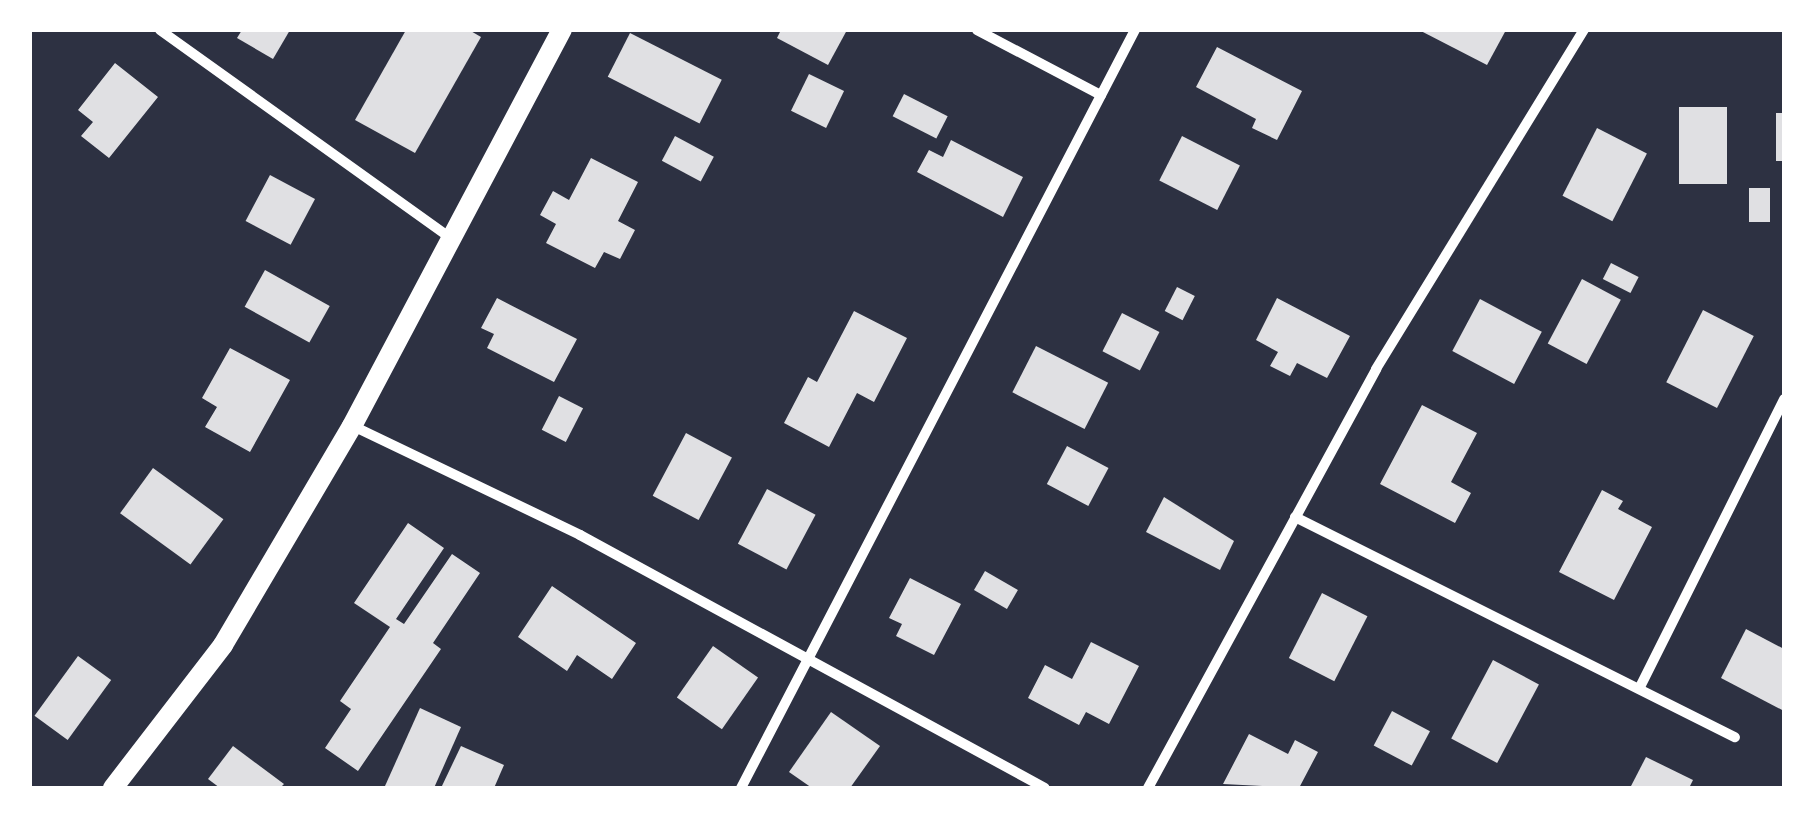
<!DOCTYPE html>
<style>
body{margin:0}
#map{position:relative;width:1814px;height:818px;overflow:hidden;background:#2d3142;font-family:"Work Sans",sans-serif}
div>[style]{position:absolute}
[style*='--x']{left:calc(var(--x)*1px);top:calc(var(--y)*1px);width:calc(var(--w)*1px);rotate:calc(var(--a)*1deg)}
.building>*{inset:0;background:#e0e0e3;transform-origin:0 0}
.minor>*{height:10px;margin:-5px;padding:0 5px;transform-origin:5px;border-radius:5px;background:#fff}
.secondary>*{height:20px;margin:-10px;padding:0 10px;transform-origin:10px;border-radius:10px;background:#fff}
span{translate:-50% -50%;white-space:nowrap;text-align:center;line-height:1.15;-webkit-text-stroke:8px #fff;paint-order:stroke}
.frame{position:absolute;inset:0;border:32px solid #fff;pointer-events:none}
</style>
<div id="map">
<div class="building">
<div style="clip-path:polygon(242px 30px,290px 30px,273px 59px,237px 38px)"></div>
<div style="clip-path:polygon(406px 30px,469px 30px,481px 37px,415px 153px,355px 120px)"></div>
<div style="clip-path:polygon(781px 30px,847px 30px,828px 65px,777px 38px)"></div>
<div style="clip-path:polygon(1419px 30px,1506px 30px,1487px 65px)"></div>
<div style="left:630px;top:33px;width:103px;height:49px;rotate:27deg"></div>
<div style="clip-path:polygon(1217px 47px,1302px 91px,1277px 140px,1252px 128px,1256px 119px,1196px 87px)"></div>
<div style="clip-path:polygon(115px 63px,158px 97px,109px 158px,81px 136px,93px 122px,78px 110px)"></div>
<div style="left:809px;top:74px;width:39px;height:41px;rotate:26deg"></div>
<div style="left:904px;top:94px;width:49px;height:25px;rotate:27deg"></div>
<div style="left:1727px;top:107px;width:77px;height:48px;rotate:90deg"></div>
<div style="left:1776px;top:113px;width:8px;height:48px"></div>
<div style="left:1597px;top:128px;width:56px;height:76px;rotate:27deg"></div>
<div style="left:675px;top:136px;width:44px;height:28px;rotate:28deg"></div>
<div style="left:1182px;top:136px;width:65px;height:50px;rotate:27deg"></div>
<div style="clip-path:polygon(951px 140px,1023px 177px,1003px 217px,917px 172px,929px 150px,943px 157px)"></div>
<div style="clip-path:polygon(591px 158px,638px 182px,618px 221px,635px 230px,620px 259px,604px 252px,595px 268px,546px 243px,556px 224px,540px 215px,553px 191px,569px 200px)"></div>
<div style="left:270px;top:175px;width:51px;height:52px;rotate:28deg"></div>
<div style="left:1749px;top:188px;width:21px;height:34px"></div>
<div style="left:1611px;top:263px;width:31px;height:18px;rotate:27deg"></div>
<div style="left:265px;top:270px;width:74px;height:42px;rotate:29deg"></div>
<div style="left:1582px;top:279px;width:44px;height:73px;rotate:28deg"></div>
<div style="left:1177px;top:287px;width:20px;height:27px;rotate:27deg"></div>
<div style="clip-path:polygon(497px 298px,577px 339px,554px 382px,487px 348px,494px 334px,481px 328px)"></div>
<div style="clip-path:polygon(1277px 298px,1350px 336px,1327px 378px,1297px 363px,1290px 376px,1270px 366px,1278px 352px,1256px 340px)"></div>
<div style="left:1480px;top:299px;width:70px;height:59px;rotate:28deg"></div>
<div style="left:1703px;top:310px;width:57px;height:81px;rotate:27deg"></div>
<div style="clip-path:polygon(854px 311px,907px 338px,874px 402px,857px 393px,829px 447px,784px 423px,808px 377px,817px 382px)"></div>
<div style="left:1122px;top:313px;width:42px;height:43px;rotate:27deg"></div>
<div style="left:1036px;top:346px;width:81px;height:52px;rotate:27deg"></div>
<div style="clip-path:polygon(230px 348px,290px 380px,250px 452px,205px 427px,217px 407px,202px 398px)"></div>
<div style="left:559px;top:396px;width:27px;height:38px;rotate:27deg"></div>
<div style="clip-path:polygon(1422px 405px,1477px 433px,1451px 482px,1471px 493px,1455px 523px,1380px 484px)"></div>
<div style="left:686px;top:433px;width:52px;height:71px;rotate:28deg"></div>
<div style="left:1067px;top:446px;width:47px;height:43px;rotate:28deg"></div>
<div style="left:153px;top:468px;width:87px;height:56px;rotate:36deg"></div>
<div style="left:767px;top:489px;width:55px;height:62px;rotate:28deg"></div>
<div style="clip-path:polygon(1602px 490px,1623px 501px,1618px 509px,1652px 527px,1614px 600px,1559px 572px)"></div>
<div style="clip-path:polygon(1164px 497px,1234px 541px,1220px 570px,1146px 532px)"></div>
<div style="clip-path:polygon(408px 523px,444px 548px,396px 619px,404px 624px,452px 554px,480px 573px,433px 643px,441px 649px,358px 771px,325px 748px,351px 709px,340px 701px,390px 627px,354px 603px)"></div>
<div style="left:985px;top:571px;width:38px;height:22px;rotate:30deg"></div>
<div style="clip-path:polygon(910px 578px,961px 604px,934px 655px,896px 636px,902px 624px,889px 618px)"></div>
<div style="clip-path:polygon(552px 586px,636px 643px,612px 679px,577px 655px,567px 671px,518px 637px)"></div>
<div style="left:1322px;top:593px;width:51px;height:73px;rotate:27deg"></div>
<div style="clip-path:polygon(1746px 629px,1784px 649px,1784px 711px,1721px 678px)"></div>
<div style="clip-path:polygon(1091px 642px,1139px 666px,1109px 724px,1086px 712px,1079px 725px,1028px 698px,1045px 665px,1072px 679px)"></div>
<div style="left:713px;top:646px;width:55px;height:63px;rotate:35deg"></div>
<div style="left:78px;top:656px;width:41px;height:74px;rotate:36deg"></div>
<div style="left:1493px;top:660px;width:52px;height:89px;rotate:28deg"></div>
<div style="clip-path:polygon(420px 708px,461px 727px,434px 788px,390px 788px,385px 786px)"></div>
<div style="left:1392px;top:711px;width:43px;height:39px;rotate:28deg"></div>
<div style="clip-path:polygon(831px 712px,880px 746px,850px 788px,812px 788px,789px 772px)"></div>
<div style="clip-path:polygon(1249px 734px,1288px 754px,1295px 740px,1318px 752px,1299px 788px,1223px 784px)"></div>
<div style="clip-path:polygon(233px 746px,284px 784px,280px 788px,220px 788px,208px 779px)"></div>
<div style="clip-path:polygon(461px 746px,504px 765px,494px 788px,441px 788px)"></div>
<div style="clip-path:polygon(1646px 757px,1693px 780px,1689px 788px,1630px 788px)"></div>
</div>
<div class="minor">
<div style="--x:160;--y:30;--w:359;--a:35.6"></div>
<div style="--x:977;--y:30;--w:140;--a:27.7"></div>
<div style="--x:353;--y:426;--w:252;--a:25.6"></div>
<div style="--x:580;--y:535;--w:529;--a:28.55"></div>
<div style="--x:1295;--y:517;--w:492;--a:26.6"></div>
<div style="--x:1640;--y:687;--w:322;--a:-63.4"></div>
<div style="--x:741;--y:788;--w:854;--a:-62.54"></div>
<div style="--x:1148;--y:788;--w:477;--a:-61.4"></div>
<div style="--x:1376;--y:369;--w:398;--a:-58.5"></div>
</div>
<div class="secondary">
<div style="--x:113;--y:788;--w:180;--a:-52.4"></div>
<div style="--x:223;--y:645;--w:254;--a:-59.5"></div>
<div style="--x:352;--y:426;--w:448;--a:-62.1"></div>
</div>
<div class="frame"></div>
</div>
